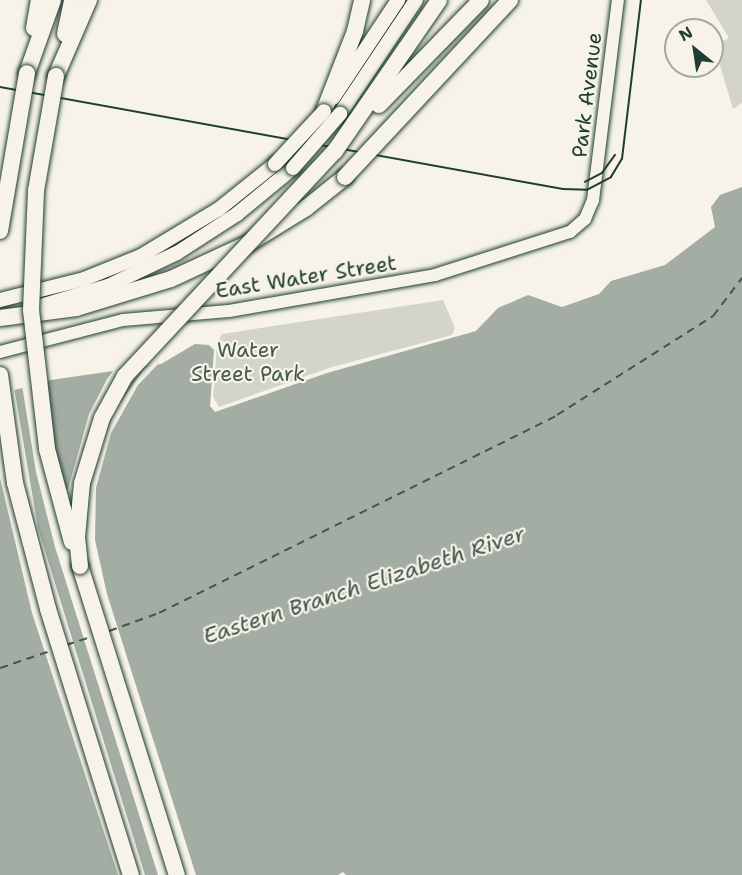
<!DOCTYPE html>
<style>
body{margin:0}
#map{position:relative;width:742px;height:875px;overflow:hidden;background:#f7f3e8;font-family:"Shantell Sans",sans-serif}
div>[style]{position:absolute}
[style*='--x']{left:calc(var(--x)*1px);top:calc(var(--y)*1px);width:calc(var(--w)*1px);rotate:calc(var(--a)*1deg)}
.green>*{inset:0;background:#d3d5ca}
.water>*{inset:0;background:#a4ada3}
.pier>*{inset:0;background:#f7f3e8}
.ferry>*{height:1.5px;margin-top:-0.75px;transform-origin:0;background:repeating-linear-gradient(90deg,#405950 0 8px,transparent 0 14px)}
.roads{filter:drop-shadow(0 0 2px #1f3d34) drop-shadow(0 0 2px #1f3d34)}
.secondary>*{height:12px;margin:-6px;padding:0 6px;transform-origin:6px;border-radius:6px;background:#f7f3e8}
.primary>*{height:14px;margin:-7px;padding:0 7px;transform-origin:7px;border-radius:7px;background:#f7f3e8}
.highway>*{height:16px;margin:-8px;padding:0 8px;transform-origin:8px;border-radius:8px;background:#f7f3e8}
.tram>*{height:1.5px;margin:-0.75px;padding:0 0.75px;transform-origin:0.75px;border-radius:0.75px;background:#1f3d34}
.bridges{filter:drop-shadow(0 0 2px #1f3d34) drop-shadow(0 0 2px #1f3d34)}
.primary-bridge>*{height:14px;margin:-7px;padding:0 7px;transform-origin:7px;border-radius:7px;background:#f7f3e8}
.highway-bridge>*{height:16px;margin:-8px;padding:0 8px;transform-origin:8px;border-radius:8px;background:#f7f3e8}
span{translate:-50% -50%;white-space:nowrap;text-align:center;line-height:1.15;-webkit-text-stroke:4.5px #f7f3e8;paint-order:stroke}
.street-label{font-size:21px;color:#1f3d34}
.park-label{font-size:21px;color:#435b52}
.water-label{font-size:22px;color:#405950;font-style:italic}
.north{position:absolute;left:664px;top:18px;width:60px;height:60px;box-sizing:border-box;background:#f7f3e8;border:2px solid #a1aaa0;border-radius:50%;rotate:330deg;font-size:16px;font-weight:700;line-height:24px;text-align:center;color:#1f3d34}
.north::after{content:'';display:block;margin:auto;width:21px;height:27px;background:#1f3d34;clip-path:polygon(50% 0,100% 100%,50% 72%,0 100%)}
</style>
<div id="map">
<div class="green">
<div style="clip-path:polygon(706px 0,742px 0,742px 103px,733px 109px,714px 45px,729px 38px)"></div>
<div style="clip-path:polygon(443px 300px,455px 328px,452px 335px,332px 367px,219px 407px,213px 397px,217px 344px,222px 334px)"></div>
</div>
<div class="water">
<div style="clip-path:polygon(742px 187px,742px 875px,346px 875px,343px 872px,338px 875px,0 875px,0 394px,51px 380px,161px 364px,195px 344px,209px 345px,214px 350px,210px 406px,215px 412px,327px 373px,476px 331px,498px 308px,528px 295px,562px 307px,599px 294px,611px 281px,665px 265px,715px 227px,711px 207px,720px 195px)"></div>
</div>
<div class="pier">
<div style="clip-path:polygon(160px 362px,138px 385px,111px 433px,96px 488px,95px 540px,107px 594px,196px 875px,158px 875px,55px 547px,36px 472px,22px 385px,42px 380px,57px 474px,63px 489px,68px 489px,89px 414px,107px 379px,116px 367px,143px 364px,116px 400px,93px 459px,87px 488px,88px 538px,88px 505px,94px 466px,114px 412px,145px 368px)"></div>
<div style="clip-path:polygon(14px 387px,38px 528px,145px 875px,118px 875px,32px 613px,0 478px,0 391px)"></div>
</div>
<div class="ferry">
<div style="--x:109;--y:631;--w:53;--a:-19.8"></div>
<div style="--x:159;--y:613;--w:445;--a:-26.4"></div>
<div style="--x:557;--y:415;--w:185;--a:-32.4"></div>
<div style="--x:713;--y:316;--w:48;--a:-52.7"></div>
<div style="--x:66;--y:645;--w:28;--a:-18"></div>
<div style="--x:0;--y:668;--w:56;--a:-18.8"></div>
</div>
<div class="roads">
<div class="secondary">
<div style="--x:0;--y:352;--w:127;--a:-14.6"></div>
<div style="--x:123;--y:320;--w:106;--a:-4.9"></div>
<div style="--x:229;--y:311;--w:209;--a:-9.9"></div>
<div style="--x:435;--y:275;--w:142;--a:-17.7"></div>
<div style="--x:570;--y:232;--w:20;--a:-41"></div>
<div style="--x:585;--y:219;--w:21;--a:-67"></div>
<div style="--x:593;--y:200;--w:202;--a:-82.9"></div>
</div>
<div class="primary">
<div style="--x:333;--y:98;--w:118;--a:-56.4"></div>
<div style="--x:340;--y:114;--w:137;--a:-56.3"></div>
<div style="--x:0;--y:300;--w:87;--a:-14"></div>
<div style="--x:84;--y:279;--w:61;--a:-22"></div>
<div style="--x:141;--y:256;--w:91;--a:-31.1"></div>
<div style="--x:219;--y:209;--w:72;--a:-38.8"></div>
<div style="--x:37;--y:307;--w:74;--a:-16.5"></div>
<div style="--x:108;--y:286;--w:76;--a:-25.6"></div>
<div style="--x:177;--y:253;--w:72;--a:-33"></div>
<div style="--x:237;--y:214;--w:72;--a:-39.4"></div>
</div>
<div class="highway">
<div style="--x:34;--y:28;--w:28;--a:-80"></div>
<div style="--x:65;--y:34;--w:35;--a:-78"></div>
<div style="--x:27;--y:73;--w:77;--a:-70.4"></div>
<div style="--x:56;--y:76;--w:83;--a:-66.5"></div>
<div style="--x:324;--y:111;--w:86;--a:-68.8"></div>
<div style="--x:355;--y:31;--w:32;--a:-77"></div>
<div style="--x:0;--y:318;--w:77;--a:-7.5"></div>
<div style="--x:76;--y:308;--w:99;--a:-17"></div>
<div style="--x:171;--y:279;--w:88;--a:-24.8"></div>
<div style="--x:251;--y:242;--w:65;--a:-31.7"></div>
<div style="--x:306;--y:208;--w:50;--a:-38.5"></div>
<div style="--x:0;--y:375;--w:109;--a:82.1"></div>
<div style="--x:15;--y:483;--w:130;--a:75.3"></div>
<div style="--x:48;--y:609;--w:279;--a:72.7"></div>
<div style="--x:80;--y:566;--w:324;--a:72.6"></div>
</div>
</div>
<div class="tram">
<div style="--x:0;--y:87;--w:572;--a:10.27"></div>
<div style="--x:563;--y:189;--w:24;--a:2"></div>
<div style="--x:587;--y:190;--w:27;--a:-28"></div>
<div style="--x:611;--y:177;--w:21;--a:-59"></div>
<div style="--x:622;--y:159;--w:160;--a:-83.2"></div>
<div style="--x:585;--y:182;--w:19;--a:-28"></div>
<div style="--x:602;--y:173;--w:22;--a:-54"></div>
</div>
<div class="bridges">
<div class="primary-bridge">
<div style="--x:275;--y:164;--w:72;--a:-47.2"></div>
<div style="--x:293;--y:168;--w:72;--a:-49"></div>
</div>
<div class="highway-bridge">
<div style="--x:56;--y:76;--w:117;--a:99.9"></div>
<div style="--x:36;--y:191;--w:119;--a:92.4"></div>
<div style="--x:31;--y:310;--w:140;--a:83.4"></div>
<div style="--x:47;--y:449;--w:96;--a:75"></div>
<div style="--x:379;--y:105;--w:146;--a:-45.8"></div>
<div style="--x:345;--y:177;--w:242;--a:-47"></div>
<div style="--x:0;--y:231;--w:160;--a:-80.3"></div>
<div style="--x:80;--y:566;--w:29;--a:-96"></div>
<div style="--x:77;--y:537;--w:54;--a:-84.7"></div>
<div style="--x:82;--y:483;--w:68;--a:-72.9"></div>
<div style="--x:102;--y:418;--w:48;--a:-61.3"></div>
<div style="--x:125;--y:376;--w:308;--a:-47"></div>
<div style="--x:335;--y:151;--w:183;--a:-55.4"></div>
</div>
</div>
<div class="street-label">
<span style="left:587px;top:95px;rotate:-83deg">Park Avenue</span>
<span style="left:306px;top:277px;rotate:-9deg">East Water Street</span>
</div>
<div class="park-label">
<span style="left:248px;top:362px">Water<br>Street Park</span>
</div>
<div class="water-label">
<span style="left:364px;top:585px;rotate:-18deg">Eastern Branch Elizabeth River</span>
</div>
<div class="north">N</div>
</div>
